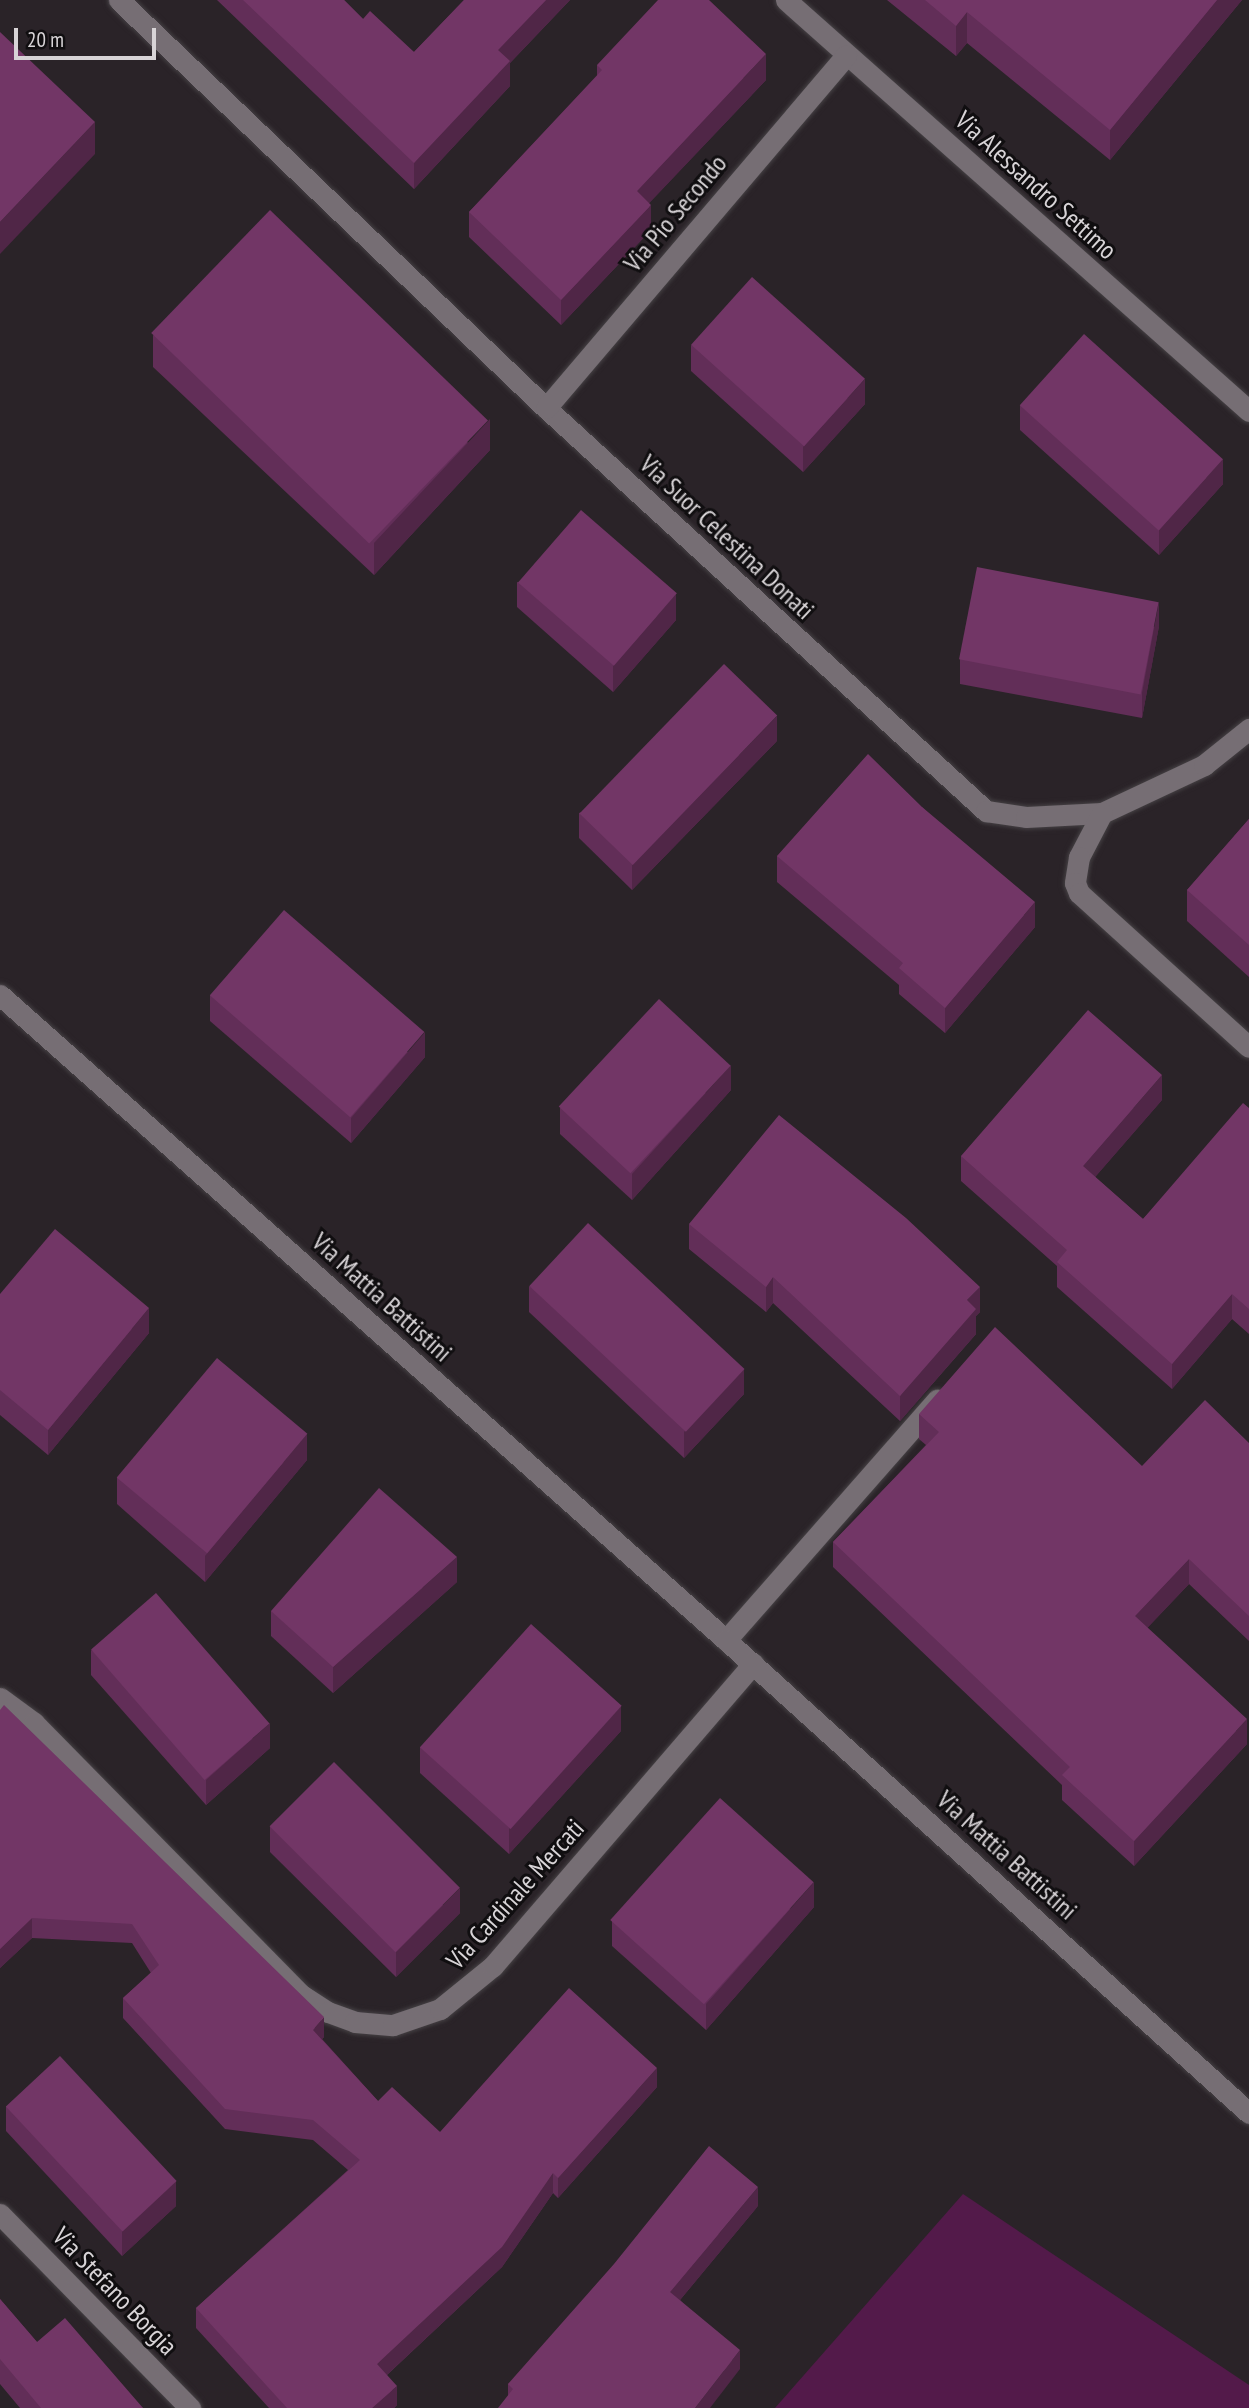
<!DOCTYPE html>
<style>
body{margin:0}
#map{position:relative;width:1249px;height:2408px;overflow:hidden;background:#2a2328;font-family:"PT Sans Narrow",sans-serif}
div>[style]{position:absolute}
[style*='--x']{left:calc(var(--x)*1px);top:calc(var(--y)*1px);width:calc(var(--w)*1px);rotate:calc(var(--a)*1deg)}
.green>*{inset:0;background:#531a4a}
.roads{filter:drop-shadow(0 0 2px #454144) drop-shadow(0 0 2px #454144)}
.service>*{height:21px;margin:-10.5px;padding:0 10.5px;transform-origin:10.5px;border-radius:10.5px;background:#766e74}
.minor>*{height:21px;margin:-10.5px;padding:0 10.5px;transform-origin:10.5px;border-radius:10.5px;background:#766e74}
.secondary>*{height:21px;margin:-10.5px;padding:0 10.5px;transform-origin:10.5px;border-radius:10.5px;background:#766e74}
.wall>*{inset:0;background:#622e58}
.shaded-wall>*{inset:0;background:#502647}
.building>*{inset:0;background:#723666;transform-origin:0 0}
span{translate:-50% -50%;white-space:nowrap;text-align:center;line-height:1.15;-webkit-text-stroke:6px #100e10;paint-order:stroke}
.street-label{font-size:26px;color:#d8d4d7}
.scale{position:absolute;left:14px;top:28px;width:142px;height:32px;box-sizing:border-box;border:4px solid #d8d4d7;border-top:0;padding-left:9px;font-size:21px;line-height:24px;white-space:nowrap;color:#d8d4d7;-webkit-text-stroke:5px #100e10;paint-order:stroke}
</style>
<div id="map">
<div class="green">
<div style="clip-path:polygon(963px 2194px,1249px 2385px,1249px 2408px,775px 2408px)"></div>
</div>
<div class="roads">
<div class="service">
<div style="--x:726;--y:1640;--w:320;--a:-48.7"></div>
</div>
<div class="minor">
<div style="--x:119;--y:0;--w:591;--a:43.7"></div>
<div style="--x:546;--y:408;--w:597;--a:42.49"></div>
<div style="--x:986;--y:811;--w:40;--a:8.5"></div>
<div style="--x:1026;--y:817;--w:76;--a:-3"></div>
<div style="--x:1102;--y:813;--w:113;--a:-25.2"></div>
<div style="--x:1204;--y:765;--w:58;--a:-38.7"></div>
<div style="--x:786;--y:0;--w:619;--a:41.6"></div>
<div style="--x:546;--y:408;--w:463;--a:-49.6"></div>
<div style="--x:1102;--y:813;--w:50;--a:117.6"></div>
<div style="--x:1079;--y:857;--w:26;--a:99"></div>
<div style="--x:1075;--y:883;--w:11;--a:68"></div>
<div style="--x:1079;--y:893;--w:229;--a:42.2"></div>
<div style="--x:0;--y:1698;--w:42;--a:36.3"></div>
<div style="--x:34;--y:1723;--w:380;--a:45.5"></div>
<div style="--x:300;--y:1994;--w:33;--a:33"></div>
<div style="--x:328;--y:2012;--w:29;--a:20"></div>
<div style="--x:355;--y:2022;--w:38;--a:5"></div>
<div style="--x:393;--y:2025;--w:50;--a:-18.8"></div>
<div style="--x:440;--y:2009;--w:68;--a:-39.1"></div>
<div style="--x:493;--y:1966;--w:399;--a:-49.3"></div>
<div style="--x:0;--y:2214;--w:272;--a:45.6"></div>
</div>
<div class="secondary">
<div style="--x:0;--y:995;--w:971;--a:41.62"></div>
<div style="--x:726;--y:1640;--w:705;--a:42.13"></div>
</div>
</div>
<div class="wall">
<div style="clip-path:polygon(217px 0,344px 0,363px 19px,414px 52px,464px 0,570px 0,510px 63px,510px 86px,414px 189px)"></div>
<div style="clip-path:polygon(887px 0,1242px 0,1110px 160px,967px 43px,956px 56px)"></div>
<div style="clip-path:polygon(597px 65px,766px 80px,649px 203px,651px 230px,561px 325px,469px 237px,469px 212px,597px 76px)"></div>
<div style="clip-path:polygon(153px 335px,490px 450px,374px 575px,153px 367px)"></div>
<div style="clip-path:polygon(691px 345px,865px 404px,803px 472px,691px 371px)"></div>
<div style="clip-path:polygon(1020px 405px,1223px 484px,1159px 555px,1020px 430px)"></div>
<div style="clip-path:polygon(517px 582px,676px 620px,613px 692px,517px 607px)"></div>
<div style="clip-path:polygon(1159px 626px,1142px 718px,960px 684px,960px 659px)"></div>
<div style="clip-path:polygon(777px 741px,632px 890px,579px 838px,579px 813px)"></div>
<div style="clip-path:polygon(922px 807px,1035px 927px,945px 1033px,899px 994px,899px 985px,777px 882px,777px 856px)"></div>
<div style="clip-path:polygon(1249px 819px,1249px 977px,1187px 921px,1187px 890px)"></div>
<div style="clip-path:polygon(210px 995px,425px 1057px,351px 1143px,210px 1021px)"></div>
<div style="clip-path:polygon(731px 1090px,632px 1200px,560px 1134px,560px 1108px)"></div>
<div style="clip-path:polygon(1162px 1100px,1095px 1177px,1143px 1219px,1249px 1108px,1249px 1334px,1232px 1319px,1172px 1389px,1057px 1287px,1057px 1266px,961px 1181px,961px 1156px)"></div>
<div style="clip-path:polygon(689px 1224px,980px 1312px,976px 1316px,976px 1334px,900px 1421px,773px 1303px,766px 1312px,689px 1249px)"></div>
<div style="clip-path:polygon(529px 1286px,744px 1394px,684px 1458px,529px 1312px)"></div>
<div style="clip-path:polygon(0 1294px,149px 1333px,48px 1455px,0 1415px)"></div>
<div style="clip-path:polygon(919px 1414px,1142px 1466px,1249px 1443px,1249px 1641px,1189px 1584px,1147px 1628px,1247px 1744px,1134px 1866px,1062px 1800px,1062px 1785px,833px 1567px,833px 1542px,926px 1445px,919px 1439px)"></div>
<div style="clip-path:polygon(307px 1460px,205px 1582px,117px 1504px,117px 1478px)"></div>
<div style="clip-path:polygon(457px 1582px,333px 1693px,271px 1636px,271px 1611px)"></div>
<div style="clip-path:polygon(91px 1650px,270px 1748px,206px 1805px,91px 1675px)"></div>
<div style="clip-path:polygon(0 1710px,324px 2037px,322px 2039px,378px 2101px,440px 2132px,657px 2087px,558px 2198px,553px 2193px,502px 2267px,387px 2375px,397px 2405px,394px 2408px,269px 2408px,196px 2328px,196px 2308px,348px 2170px,313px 2140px,225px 2129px,123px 2018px,123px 1998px,151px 1973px,132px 1943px,32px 1938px,0 1968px)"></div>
<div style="clip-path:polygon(621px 1731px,509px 1854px,420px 1773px,420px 1747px)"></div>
<div style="clip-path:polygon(270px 1826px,460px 1913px,396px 1977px,270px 1852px)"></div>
<div style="clip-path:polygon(814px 1907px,706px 2030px,612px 1946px,612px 1921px)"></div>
<div style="clip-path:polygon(6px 2106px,176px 2206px,122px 2256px,6px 2131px)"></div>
<div style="clip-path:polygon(758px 2206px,680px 2300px,740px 2369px,508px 2395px,508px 2384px)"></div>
<div style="clip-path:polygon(0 2299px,37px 2342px,143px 2408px,20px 2408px,0 2384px)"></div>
</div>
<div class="shaded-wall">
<div style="clip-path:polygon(546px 0,570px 0,510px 63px,510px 86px,414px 189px,414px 163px,498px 50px)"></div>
<div style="clip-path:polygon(1217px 0,1242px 0,1110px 160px,1110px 130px)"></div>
<div style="clip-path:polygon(967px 12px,967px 43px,956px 56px,956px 26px)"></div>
<div style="clip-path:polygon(766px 54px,766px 80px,637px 216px,637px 191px)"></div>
<div style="clip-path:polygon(95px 122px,95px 154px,0 254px,0 222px)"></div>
<div style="clip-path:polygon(651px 205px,651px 230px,561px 325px,561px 300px)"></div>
<div style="clip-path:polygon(865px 379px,865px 404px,803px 472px,803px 447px)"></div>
<div style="clip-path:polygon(490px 419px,490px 450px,374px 575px,374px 543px)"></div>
<div style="clip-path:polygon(1223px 459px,1223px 484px,1159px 555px,1159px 530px)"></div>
<div style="clip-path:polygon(676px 594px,676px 620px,613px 692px,613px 666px)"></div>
<div style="clip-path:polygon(1159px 601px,1159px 626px,1142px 718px,1142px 693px)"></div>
<div style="clip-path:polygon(777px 716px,777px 741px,632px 890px,632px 865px)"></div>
<div style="clip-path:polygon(1035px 902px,1035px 927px,945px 1033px,945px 1008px)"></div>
<div style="clip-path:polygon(425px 1032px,425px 1057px,351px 1143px,351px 1118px)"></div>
<div style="clip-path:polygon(731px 1065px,731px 1090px,632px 1200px,632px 1174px)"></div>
<div style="clip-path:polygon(1162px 1075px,1162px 1100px,1083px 1191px,1083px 1166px)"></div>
<div style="clip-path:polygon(773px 1277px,773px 1303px,766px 1312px,766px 1287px)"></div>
<div style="clip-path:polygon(980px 1287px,980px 1312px,976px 1316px,976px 1334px,900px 1421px,900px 1396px,967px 1300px)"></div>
<div style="clip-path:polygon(1232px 1294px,1232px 1319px,1172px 1389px,1172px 1364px)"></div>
<div style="clip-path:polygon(149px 1308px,149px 1333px,48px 1455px,48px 1430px)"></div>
<div style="clip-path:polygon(744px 1369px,744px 1394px,684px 1458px,684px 1432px)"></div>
<div style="clip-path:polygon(307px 1434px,307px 1460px,205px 1582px,205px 1556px)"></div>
<div style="clip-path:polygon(457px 1557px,457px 1582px,333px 1693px,333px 1667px)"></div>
<div style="clip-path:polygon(1189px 1559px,1189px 1584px,1135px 1641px,1135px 1616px)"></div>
<div style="clip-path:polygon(621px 1706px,621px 1731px,509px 1854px,509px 1829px)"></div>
<div style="clip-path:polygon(1247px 1719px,1247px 1744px,1134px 1866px,1134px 1841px)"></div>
<div style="clip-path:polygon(270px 1723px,270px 1748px,206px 1805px,206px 1780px)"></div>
<div style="clip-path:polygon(814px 1882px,814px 1907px,706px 2030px,706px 2004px)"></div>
<div style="clip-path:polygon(460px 1888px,460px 1913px,396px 1977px,396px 1952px)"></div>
<div style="clip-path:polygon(32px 1918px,32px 1938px,0 1968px,0 1949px)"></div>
<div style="clip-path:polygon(324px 2017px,324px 2037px,313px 2050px,313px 2030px)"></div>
<div style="clip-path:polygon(657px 2068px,657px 2087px,558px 2198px,558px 2178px)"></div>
<div style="clip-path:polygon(553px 2173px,553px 2193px,502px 2267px,377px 2384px,377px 2364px)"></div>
<div style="clip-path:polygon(176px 2181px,176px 2206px,122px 2256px,122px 2230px)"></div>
<div style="clip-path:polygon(758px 2187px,758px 2206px,670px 2312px,670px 2292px)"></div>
<div style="clip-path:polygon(740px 2350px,740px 2369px,710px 2408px,695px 2408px)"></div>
<div style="clip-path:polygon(397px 2386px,397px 2405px,394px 2408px,372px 2408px)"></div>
</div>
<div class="building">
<div style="clip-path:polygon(243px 0,344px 0,363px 19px,370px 11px,414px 52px,464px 0,546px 0,498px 50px,510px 61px,414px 163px)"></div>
<div style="clip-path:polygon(658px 0,709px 0,766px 54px,637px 191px,651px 205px,561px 300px,469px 212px,602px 70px,597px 65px)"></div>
<div style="clip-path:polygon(925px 0,1217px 0,1110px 130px,967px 12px,956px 26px)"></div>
<div style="clip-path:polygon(0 32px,95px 122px,0 222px)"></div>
<div style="left:270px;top:210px;width:303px;height:171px;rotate:44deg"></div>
<div style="left:752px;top:277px;width:152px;height:91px;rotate:42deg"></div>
<div style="left:1084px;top:334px;width:187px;height:96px;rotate:42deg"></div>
<div style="left:581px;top:510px;width:127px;height:96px;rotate:41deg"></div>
<div style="left:977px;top:567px;width:185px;height:94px;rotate:11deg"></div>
<div style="left:724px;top:664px;width:74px;height:208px;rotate:44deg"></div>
<div style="clip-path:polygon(868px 754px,922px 807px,1035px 902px,945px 1008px,899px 968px,903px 963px,777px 856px)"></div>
<div style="clip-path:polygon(1249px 819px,1249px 945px,1187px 890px)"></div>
<div style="left:284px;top:910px;width:186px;height:113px;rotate:41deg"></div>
<div style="left:659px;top:999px;width:98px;height:147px;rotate:43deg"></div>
<div style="clip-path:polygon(1088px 1010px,1162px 1075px,1083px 1166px,1143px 1219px,1243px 1103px,1249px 1108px,1249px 1309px,1232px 1294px,1172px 1364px,1057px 1262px,1067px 1250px,961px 1156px)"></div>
<div style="clip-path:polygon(779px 1115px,906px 1218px,980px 1287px,967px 1300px,976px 1309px,900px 1396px,773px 1277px,766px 1287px,689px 1224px)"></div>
<div style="left:588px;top:1223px;width:214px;height:86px;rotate:43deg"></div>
<div style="clip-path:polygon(55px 1229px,149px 1308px,48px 1430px,0 1390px,0 1294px)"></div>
<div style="clip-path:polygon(995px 1327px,1142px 1466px,1205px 1400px,1249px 1443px,1249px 1616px,1189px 1559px,1135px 1616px,1247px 1719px,1134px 1841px,1062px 1775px,1070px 1767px,833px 1542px,939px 1432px,919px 1414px)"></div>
<div style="left:217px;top:1358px;width:118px;height:156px;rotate:40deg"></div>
<div style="clip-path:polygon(379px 1488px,457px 1557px,333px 1667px,271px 1611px)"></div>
<div style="left:156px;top:1593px;width:173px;height:86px;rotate:49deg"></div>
<div style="left:531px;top:1624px;width:122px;height:166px;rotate:42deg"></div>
<div style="clip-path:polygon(4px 1705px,324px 2017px,313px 2030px,378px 2101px,392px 2087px,440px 2132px,569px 1988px,657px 2068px,558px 2178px,553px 2173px,502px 2247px,377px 2364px,397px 2386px,372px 2408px,287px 2408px,196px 2308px,360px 2160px,313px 2120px,225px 2109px,123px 1998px,159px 1965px,132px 1924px,32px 1918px,0 1949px,0 1710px)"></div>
<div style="left:334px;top:1762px;width:178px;height:91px;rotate:45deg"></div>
<div style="left:720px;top:1798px;width:126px;height:164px;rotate:42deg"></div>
<div style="left:60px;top:2056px;width:171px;height:74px;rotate:47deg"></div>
<div style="clip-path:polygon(709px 2146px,758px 2187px,670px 2292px,740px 2350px,695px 2408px,498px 2408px,513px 2389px,508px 2384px,614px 2264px)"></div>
<div style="clip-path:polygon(0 2299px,37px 2342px,65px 2318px,143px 2408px,41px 2408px,0 2359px)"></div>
</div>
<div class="street-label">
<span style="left:1036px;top:185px;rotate:42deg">Via Alessandro Settimo</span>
<span style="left:675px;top:213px;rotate:-50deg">Via Pio Secondo</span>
<span style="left:727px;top:537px;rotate:43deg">Via Suor Celestina Donati</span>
<span style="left:382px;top:1297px;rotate:42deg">Via Mattia Battistini</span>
<span style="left:1007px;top:1855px;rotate:42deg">Via Mattia Battistini</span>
<span style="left:515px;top:1894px;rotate:-48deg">Via Cardinale Mercati</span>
<span style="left:115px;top:2291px;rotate:46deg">Via Stefano Borgia</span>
</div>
<div class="scale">20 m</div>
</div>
